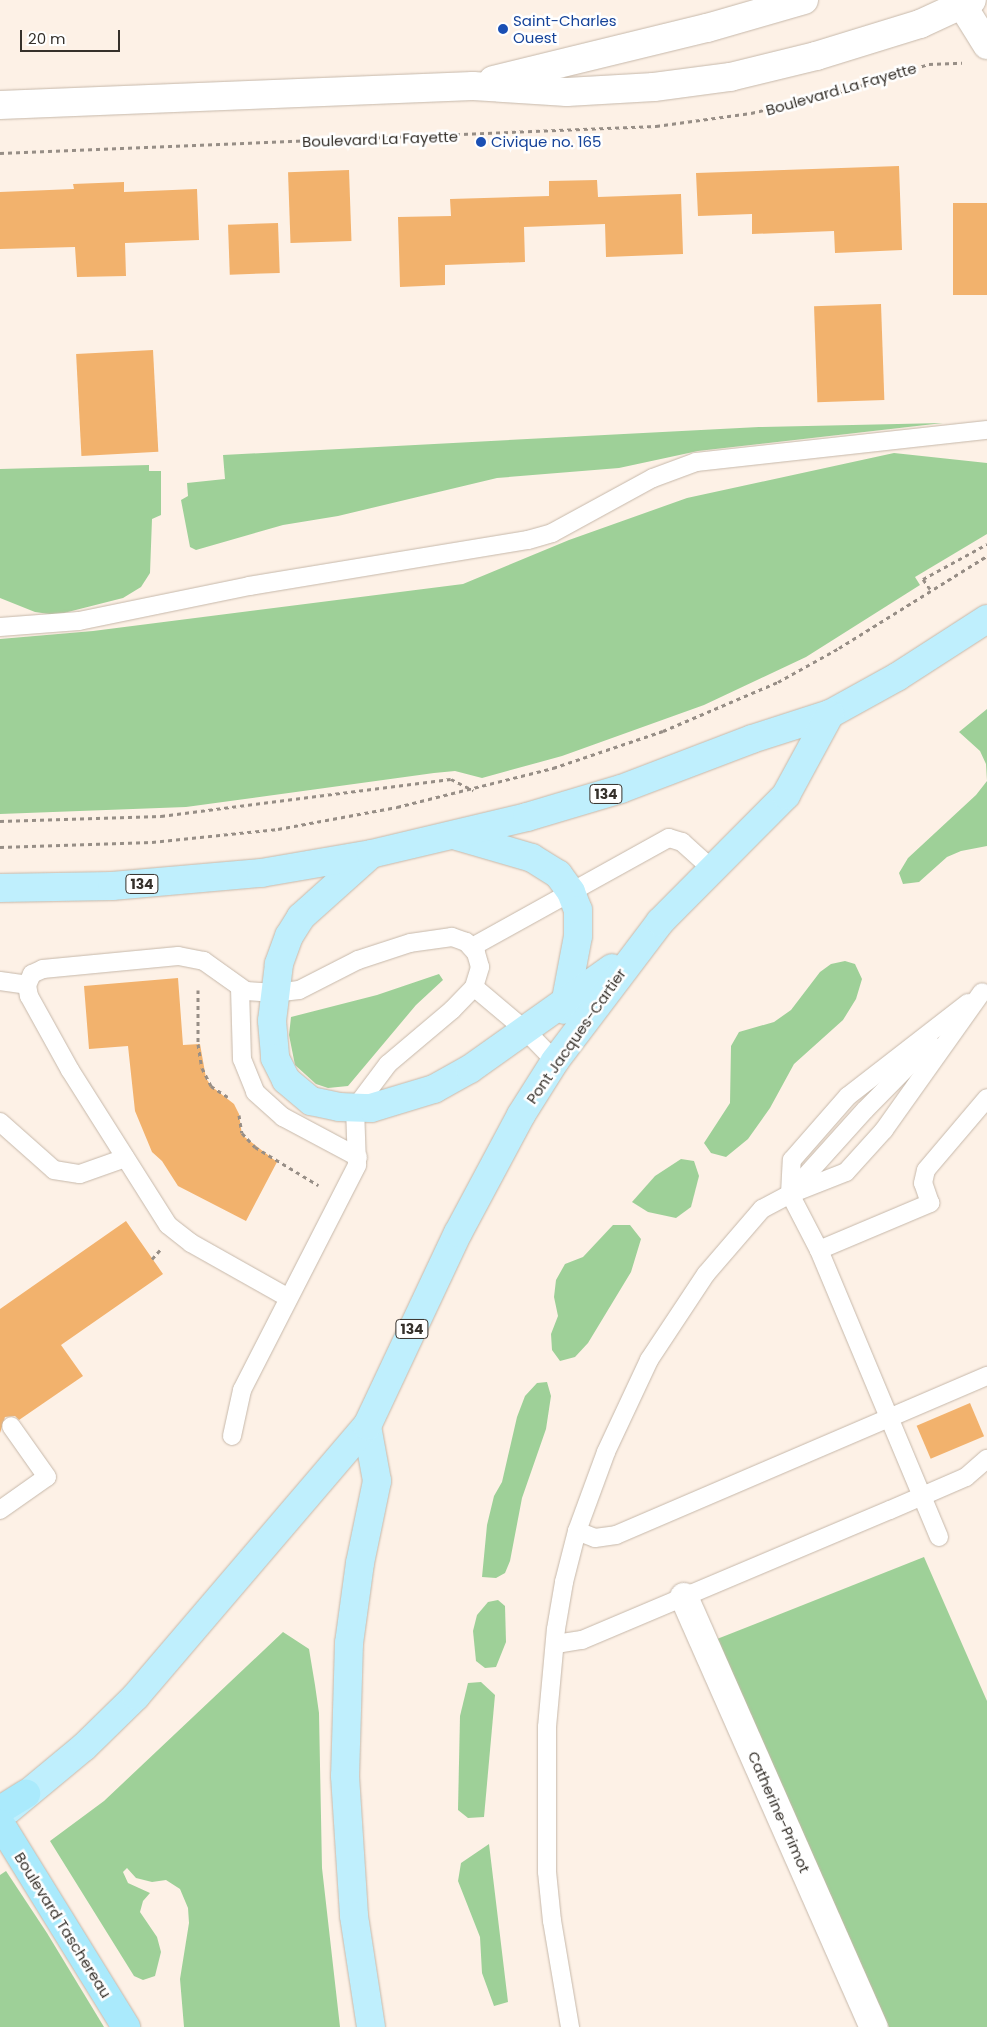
<!DOCTYPE html>
<style>
body{margin:0}
#map{position:relative;width:987px;height:2027px;overflow:hidden;background:#fdf1e6;font-family:Poppins,sans-serif}
div>[style]{position:absolute}
[style*='--x']{left:calc(var(--x)*1px);top:calc(var(--y)*1px);width:calc(var(--w)*1px);rotate:calc(var(--a)*1deg)}
.green>*{inset:0;background:#9ed098}
.building>*{inset:0;background:#f2b26d;transform-origin:0 0}
.path>*{height:3px;margin-top:-1.5px;transform-origin:0;background:repeating-linear-gradient(90deg,#978e86 0 4px,transparent 0 8px)}
.roads{filter:drop-shadow(0 0 1px #c6b8aa) drop-shadow(0 0 1px #c6b8aa)}
.service>*{height:18px;margin:-9px;padding:0 9px;transform-origin:9px;border-radius:9px;background:#fff}
.minor>*{height:28px;margin:-14px;padding:0 14px;transform-origin:14px;border-radius:14px;background:#fff}
.tertiary>*{height:28px;margin:-14px;padding:0 14px;transform-origin:14px;border-radius:14px;background:#fff}
.primary>*{height:28px;margin:-14px;padding:0 14px;transform-origin:14px;border-radius:14px;background:#bfeffd}
.trunk>*{height:28px;margin:-14px;padding:0 14px;transform-origin:14px;border-radius:14px;background:#aaeafc}
.dots>*{width:14px;height:14px;translate:-50% -50%;box-sizing:border-box;border:2px solid #fff;border-radius:50%}
span{translate:-50% -50%;white-space:nowrap;text-align:center;line-height:1.15;-webkit-text-stroke:5px #fff;paint-order:stroke}
.shield-label span{padding:1px 4px;background:#fff;border:1px solid;border-radius:4px;-webkit-text-stroke-width:0}
.shield-label{font-size:14px;color:#36312b;font-weight:700}
.transit-label{font-size:15px;color:#164399}
.left{translate:0 -50%;text-align:left}
.street-label{font-size:15px;color:#36312b}
.scale{position:absolute;left:20px;top:30px;width:100px;height:22px;box-sizing:border-box;border:2px solid #36312b;border-top:0;padding-left:6px;font-size:15px;line-height:18px;white-space:nowrap;color:#36312b;-webkit-text-stroke:4px #fff;paint-order:stroke}
</style>
<div id="map">
<div class="green">
<div style="clip-path:polygon(943px 423px,698px 451px,619px 468px,497px 478px,338px 516px,283px 525px,196px 550px,190px 547px,181px 500px,188px 496px,187px 483px,225px 479px,223px 455px,759px 427px)"></div>
<div style="clip-path:polygon(894px 453px,987px 463px,987px 534px,915px 577px,920px 585px,806px 657px,704px 705px,562px 756px,482px 778px,455px 771px,434px 773px,186px 807px,0 814px,0 639px,93px 631px,463px 584px,569px 540px,687px 498px)"></div>
<div style="clip-path:polygon(149px 465px,149px 471px,161px 471px,161px 515px,152px 519px,150px 573px,141px 587px,123px 598px,56px 615px,35px 612px,0 598px,0 469px)"></div>
<div style="clip-path:polygon(987px 709px,987px 846px,961px 851px,947px 857px,919px 882px,903px 884px,899px 873px,908px 858px,976px 795px,987px 781px,986px 764px,980px 751px,959px 732px)"></div>
<div style="clip-path:polygon(845px 961px,855px 964px,862px 979px,856px 999px,843px 1020px,794px 1064px,770px 1108px,748px 1139px,726px 1157px,711px 1153px,704px 1143px,730px 1103px,731px 1046px,739px 1032px,774px 1022px,791px 1010px,820px 972px,831px 964px)"></div>
<div style="clip-path:polygon(439px 974px,443px 980px,416px 1005px,348px 1086px,328px 1088px,316px 1084px,295px 1065px,289px 1035px,291px 1017px,377px 995px)"></div>
<div style="clip-path:polygon(681px 1159px,694px 1161px,699px 1176px,691px 1207px,676px 1218px,648px 1212px,632px 1202px,655px 1176px)"></div>
<div style="clip-path:polygon(613px 1225px,630px 1225px,641px 1239px,631px 1272px,588px 1343px,575px 1357px,560px 1361px,552px 1350px,551px 1334px,558px 1316px,554px 1297px,556px 1280px,565px 1264px,583px 1257px)"></div>
<div style="clip-path:polygon(547px 1382px,551px 1396px,546px 1429px,522px 1498px,510px 1561px,505px 1573px,496px 1578px,482px 1577px,487px 1525px,494px 1496px,502px 1482px,517px 1417px,525px 1396px,537px 1383px)"></div>
<div style="clip-path:polygon(924px 1557px,987px 1701px,987px 2027px,889px 2027px,717px 1639px)"></div>
<div style="clip-path:polygon(498px 1600px,505px 1606px,506px 1642px,496px 1667px,485px 1668px,476px 1661px,473px 1631px,477px 1615px,488px 1602px)"></div>
<div style="clip-path:polygon(283px 1632px,309px 1649px,315px 1685px,319px 1713px,322px 1868px,340px 2027px,184px 2027px,180px 1979px,189px 1923px,188px 1908px,180px 1889px,166px 1880px,152px 1882px,136px 1878px,127px 1868px,123px 1872px,128px 1883px,150px 1893px,143px 1901px,140px 1912px,157px 1937px,161px 1952px,155px 1976px,143px 1980px,134px 1976px,50px 1841px,104px 1801px)"></div>
<div style="clip-path:polygon(481px 1682px,495px 1695px,484px 1817px,468px 1818px,458px 1810px,460px 1716px,468px 1683px)"></div>
<div style="clip-path:polygon(489px 1844px,508px 2002px,494px 2006px,482px 1973px,480px 1937px,458px 1881px,461px 1863px)"></div>
<div style="clip-path:polygon(6px 1871px,47px 1933px,104px 2027px,0 2027px,0 1875px)"></div>
</div>
<div class="building">
<div style="clip-path:polygon(899px 166px,902px 250px,835px 253px,834px 231px,752px 234px,752px 214px,698px 216px,696px 173px)"></div>
<div style="left:349px;top:170px;width:71px;height:61px;rotate:88deg"></div>
<div style="clip-path:polygon(597px 180px,598px 197px,681px 194px,683px 254px,606px 257px,605px 224px,524px 227px,525px 262px,445px 265px,445px 285px,400px 287px,398px 217px,451px 216px,450px 199px,549px 196px,549px 181px)"></div>
<div style="clip-path:polygon(124px 182px,124px 192px,197px 189px,199px 240px,125px 243px,126px 276px,77px 277px,75px 247px,0 249px,0 192px,74px 189px,73px 184px)"></div>
<div style="left:953px;top:203px;width:34px;height:92px"></div>
<div style="left:278px;top:223px;width:50px;height:50px;rotate:88deg"></div>
<div style="left:881px;top:304px;width:96px;height:67px;rotate:88deg"></div>
<div style="left:153px;top:350px;width:102px;height:77px;rotate:87deg"></div>
<div style="clip-path:polygon(178px 978px,183px 1045px,200px 1044px,206px 1078px,211px 1086px,234px 1104px,239px 1114px,242px 1135px,277px 1162px,246px 1221px,178px 1186px,162px 1161px,152px 1152px,135px 1111px,128px 1046px,89px 1049px,84px 986px)"></div>
<div style="clip-path:polygon(126px 1221px,163px 1274px,61px 1345px,83px 1376px,19px 1420px,15px 1416px,5px 1417px,0 1433px,0 1309px)"></div>
<div style="left:970px;top:1403px;width:36px;height:58px;rotate:67deg"></div>
</div>
<div class="path">
<div style="--x:0;--y:153;--w:657;--a:-2.36"></div>
<div style="--x:656;--y:126;--w:96;--a:-7.8"></div>
<div style="--x:751;--y:113;--w:81;--a:-12.8"></div>
<div style="--x:830;--y:95;--w:104;--a:-17.4"></div>
<div style="--x:929;--y:64;--w:33;--a:-2"></div>
<div style="--x:930;--y:589;--w:12;--a:-125"></div>
<div style="--x:923;--y:579;--w:73;--a:-28.7"></div>
<div style="--x:0;--y:821;--w:161;--a:-1.8"></div>
<div style="--x:161;--y:816;--w:292;--a:-7.3"></div>
<div style="--x:451;--y:779;--w:25;--a:27"></div>
<div style="--x:0;--y:847;--w:152;--a:-1.9"></div>
<div style="--x:152;--y:842;--w:127;--a:-5.9"></div>
<div style="--x:278;--y:829;--w:121;--a:-10.5"></div>
<div style="--x:397;--y:807;--w:161;--a:-14"></div>
<div style="--x:553;--y:768;--w:116;--a:-18.6"></div>
<div style="--x:663;--y:731;--w:125;--a:-23.1"></div>
<div style="--x:778;--y:682;--w:70;--a:-29.1"></div>
<div style="--x:839;--y:648;--w:174;--a:-31.9"></div>
<div style="--x:198;--y:990;--w:54;--a:90"></div>
<div style="--x:198;--y:1044;--w:24;--a:81"></div>
<div style="--x:202;--y:1068;--w:20;--a:63"></div>
<div style="--x:211;--y:1086;--w:20;--a:33"></div>
<div style="--x:239;--y:1115;--w:18;--a:81"></div>
<div style="--x:242;--y:1133;--w:19;--a:47"></div>
<div style="--x:255;--y:1147;--w:74;--a:31.1"></div>
<div style="--x:152;--y:1259;--w:12;--a:-48"></div>
</div>
<div class="roads">
<div class="service">
<div style="--x:0;--y:627;--w:79;--a:-4.3"></div>
<div style="--x:79;--y:621;--w:174;--a:-11.6"></div>
<div style="--x:249;--y:586;--w:283;--a:-9.4"></div>
<div style="--x:528;--y:540;--w:25;--a:-16"></div>
<div style="--x:552;--y:533;--w:115;--a:-28.6"></div>
<div style="--x:653;--y:478;--w:46;--a:-20.4"></div>
<div style="--x:696;--y:462;--w:293;--a:-6.3"></div>
<div style="--x:472;--y:947;--w:225;--a:-29"></div>
<div style="--x:669;--y:838;--w:14;--a:17"></div>
<div style="--x:682;--y:842;--w:39;--a:42"></div>
<div style="--x:0;--y:981;--w:27;--a:8"></div>
<div style="--x:474;--y:987;--w:67;--a:40.1"></div>
<div style="--x:525;--y:1030;--w:43;--a:45.9"></div>
<div style="--x:240;--y:988;--w:71;--a:88.4"></div>
<div style="--x:242;--y:1059;--w:35;--a:68"></div>
<div style="--x:255;--y:1092;--w:38;--a:42"></div>
<div style="--x:283;--y:1117;--w:85;--a:28.1"></div>
<div style="--x:0;--y:1122;--w:72;--a:41.6"></div>
<div style="--x:54;--y:1170;--w:26;--a:9"></div>
<div style="--x:80;--y:1174;--w:48;--a:-19.6"></div>
<div style="--x:792;--y:1191;--w:109;--a:-48"></div>
<div style="--x:865;--y:1110;--w:93;--a:-45.4"></div>
<div style="--x:819;--y:1250;--w:121;--a:-22.9"></div>
<div style="--x:930;--y:1203;--w:21;--a:-109"></div>
<div style="--x:923;--y:1183;--w:13;--a:-77"></div>
<div style="--x:926;--y:1170;--w:94;--a:-49.7"></div>
<div style="--x:232;--y:1436;--w:47;--a:-77.7"></div>
<div style="--x:242;--y:1390;--w:253;--a:-62.9"></div>
<div style="--x:357;--y:1165;--w:57;--a:-92"></div>
<div style="--x:355;--y:1108;--w:55;--a:-53.1"></div>
<div style="--x:388;--y:1064;--w:84;--a:-40.2"></div>
<div style="--x:452;--y:1010;--w:32;--a:-46"></div>
<div style="--x:474;--y:987;--w:21;--a:-73"></div>
<div style="--x:480;--y:967;--w:15;--a:-106"></div>
<div style="--x:476;--y:953;--w:15;--a:-132"></div>
<div style="--x:466;--y:942;--w:15;--a:-160"></div>
<div style="--x:452;--y:937;--w:42;--a:171.9"></div>
<div style="--x:410;--y:943;--w:55;--a:161.9"></div>
<div style="--x:358;--y:960;--w:66;--a:153"></div>
<div style="--x:299;--y:990;--w:24;--a:173"></div>
<div style="--x:275;--y:993;--w:29;--a:-176"></div>
<div style="--x:246;--y:991;--w:52;--a:-144.5"></div>
<div style="--x:204;--y:961;--w:26;--a:-169"></div>
<div style="--x:178;--y:956;--w:136;--a:174.5"></div>
<div style="--x:43;--y:969;--w:12;--a:156"></div>
<div style="--x:32;--y:974;--w:12;--a:114"></div>
<div style="--x:27;--y:985;--w:11;--a:80"></div>
<div style="--x:29;--y:996;--w:85;--a:61"></div>
<div style="--x:70;--y:1070;--w:183;--a:57.7"></div>
<div style="--x:168;--y:1225;--w:29;--a:38"></div>
<div style="--x:191;--y:1243;--w:110;--a:29.4"></div>
<div style="--x:0;--y:1510;--w:57;--a:-35.1"></div>
<div style="--x:47;--y:1477;--w:62;--a:-125.2"></div>
<div style="--x:577;--y:1531;--w:19;--a:21"></div>
<div style="--x:595;--y:1538;--w:21;--a:-8"></div>
<div style="--x:616;--y:1535;--w:404;--a:-23.2"></div>
<div style="--x:939;--y:1537;--w:311;--a:-112.7"></div>
<div style="--x:819;--y:1250;--w:63;--a:-117.4"></div>
<div style="--x:790;--y:1194;--w:34;--a:-87"></div>
<div style="--x:792;--y:1160;--w:85;--a:-48.8"></div>
<div style="--x:848;--y:1096;--w:152;--a:-37.8"></div>
<div style="--x:556;--y:1644;--w:26;--a:-9"></div>
<div style="--x:582;--y:1640;--w:334;--a:-22.9"></div>
<div style="--x:890;--y:1510;--w:83;--a:-23.5"></div>
<div style="--x:966;--y:1477;--w:28;--a:-41"></div>
<div style="--x:570;--y:2027;--w:108;--a:-99.6"></div>
<div style="--x:552;--y:1921;--w:49;--a:-95.8"></div>
<div style="--x:547;--y:1872;--w:145;--a:-90"></div>
<div style="--x:547;--y:1727;--w:98;--a:-84.8"></div>
<div style="--x:556;--y:1629;--w:48;--a:-80.3"></div>
<div style="--x:564;--y:1582;--w:53;--a:-75.7"></div>
<div style="--x:577;--y:1531;--w:84;--a:-69.8"></div>
<div style="--x:606;--y:1452;--w:102;--a:-64.9"></div>
<div style="--x:649;--y:1360;--w:103;--a:-56.5"></div>
<div style="--x:706;--y:1274;--w:86;--a:-49.3"></div>
<div style="--x:762;--y:1209;--w:32;--a:-28"></div>
<div style="--x:790;--y:1194;--w:60;--a:-21.4"></div>
<div style="--x:846;--y:1172;--w:57;--a:-47.9"></div>
<div style="--x:884;--y:1130;--w:169;--a:-54.6"></div>
</div>
<div class="minor">
<div style="--x:684;--y:1597;--w:470;--a:66.2"></div>
</div>
<div class="tertiary">
<div style="--x:959;--y:0;--w:53;--a:58.1"></div>
<div style="--x:493;--y:80;--w:220;--a:-13.7"></div>
<div style="--x:707;--y:28;--w:101;--a:-16.1"></div>
<div style="--x:0;--y:105;--w:473;--a:-2.3"></div>
<div style="--x:473;--y:86;--w:94;--a:3.7"></div>
<div style="--x:567;--y:92;--w:87;--a:-3.3"></div>
<div style="--x:654;--y:87;--w:77;--a:-7.5"></div>
<div style="--x:730;--y:77;--w:89;--a:-13.7"></div>
<div style="--x:816;--y:56;--w:109;--a:-17.1"></div>
<div style="--x:920;--y:24;--w:57;--a:-24.8"></div>
</div>
<div class="primary">
<div style="--x:457;--y:836;--w:78;--a:16.3"></div>
<div style="--x:532;--y:858;--w:31;--a:32"></div>
<div style="--x:558;--y:874;--w:22;--a:54"></div>
<div style="--x:571;--y:892;--w:19;--a:69"></div>
<div style="--x:578;--y:910;--w:26;--a:90"></div>
<div style="--x:578;--y:936;--w:75;--a:100.7"></div>
<div style="--x:370;--y:855;--w:93;--a:138.1"></div>
<div style="--x:301;--y:917;--w:22;--a:122"></div>
<div style="--x:289;--y:936;--w:30;--a:110"></div>
<div style="--x:279;--y:964;--w:57;--a:97"></div>
<div style="--x:272;--y:1021;--w:37;--a:85"></div>
<div style="--x:275;--y:1058;--w:25;--a:63"></div>
<div style="--x:286;--y:1080;--w:33;--a:40"></div>
<div style="--x:311;--y:1101;--w:29;--a:12"></div>
<div style="--x:339;--y:1107;--w:32;--a:2"></div>
<div style="--x:371;--y:1108;--w:66;--a:-16.8"></div>
<div style="--x:434;--y:1089;--w:41;--a:-29.1"></div>
<div style="--x:470;--y:1069;--w:174;--a:-35.4"></div>
<div style="--x:0;--y:888;--w:112;--a:-1"></div>
<div style="--x:112;--y:886;--w:150;--a:-5"></div>
<div style="--x:261;--y:873;--w:112;--a:-9.8"></div>
<div style="--x:371;--y:854;--w:160;--a:-13.3"></div>
<div style="--x:527;--y:817;--w:98;--a:-16.6"></div>
<div style="--x:621;--y:789;--w:140;--a:-20.9"></div>
<div style="--x:752;--y:739;--w:82;--a:-17.8"></div>
<div style="--x:830;--y:714;--w:77;--a:-28.9"></div>
<div style="--x:897;--y:677;--w:107;--a:-32.8"></div>
<div style="--x:367;--y:1426;--w:56;--a:79.7"></div>
<div style="--x:377;--y:1481;--w:84;--a:101.7"></div>
<div style="--x:360;--y:1563;--w:81;--a:97.8"></div>
<div style="--x:349;--y:1643;--w:133;--a:91.7"></div>
<div style="--x:345;--y:1776;--w:140;--a:86.3"></div>
<div style="--x:354;--y:1916;--w:112;--a:81.3"></div>
<div style="--x:8;--y:1810;--w:99;--a:-39.7"></div>
<div style="--x:84;--y:1747;--w:73;--a:-44.4"></div>
<div style="--x:136;--y:1696;--w:355;--a:-49.5"></div>
<div style="--x:367;--y:1426;--w:213;--a:-64.8"></div>
<div style="--x:458;--y:1233;--w:134;--a:-61.9"></div>
<div style="--x:521;--y:1115;--w:64;--a:-57.8"></div>
<div style="--x:555;--y:1061;--w:174;--a:-52.9"></div>
<div style="--x:660;--y:922;--w:179;--a:-45.2"></div>
<div style="--x:786;--y:795;--w:92;--a:-61.5"></div>
</div>
<div class="trunk">
<div style="--x:0;--y:1810;--w:31;--a:-32"></div>
<div style="--x:0;--y:1823;--w:240;--a:58.3"></div>
</div>
</div>
<div class="dots">
<div style="left:503px;top:29px;background:#1a4fb4"></div>
<div style="left:481px;top:142px;background:#1a4fb4"></div>
</div>
<div class="shield-label">
<span style="left:606px;top:794px">134</span>
<span style="left:142px;top:884px">134</span>
<span style="left:412px;top:1329px">134</span>
</div>
<div class="transit-label">
<span class="left" style="left:513px;top:29px">Saint-Charles<br>Ouest</span>
<span class="left" style="left:491px;top:142px">Civique no. 165</span>
</div>
<div class="street-label">
<span style="left:841px;top:89px;rotate:-16deg">Boulevard La Fayette</span>
<span style="left:380px;top:139px;rotate:-2deg">Boulevard La Fayette</span>
<span style="left:576px;top:1036px;rotate:-55deg">Pont Jacques-Cartier</span>
<span style="left:779px;top:1812px;rotate:66deg">Catherine-Primot</span>
<span style="left:63px;top:1925px;rotate:58deg">Boulevard Taschereau</span>
</div>
<div class="scale">20 m</div>
</div>
